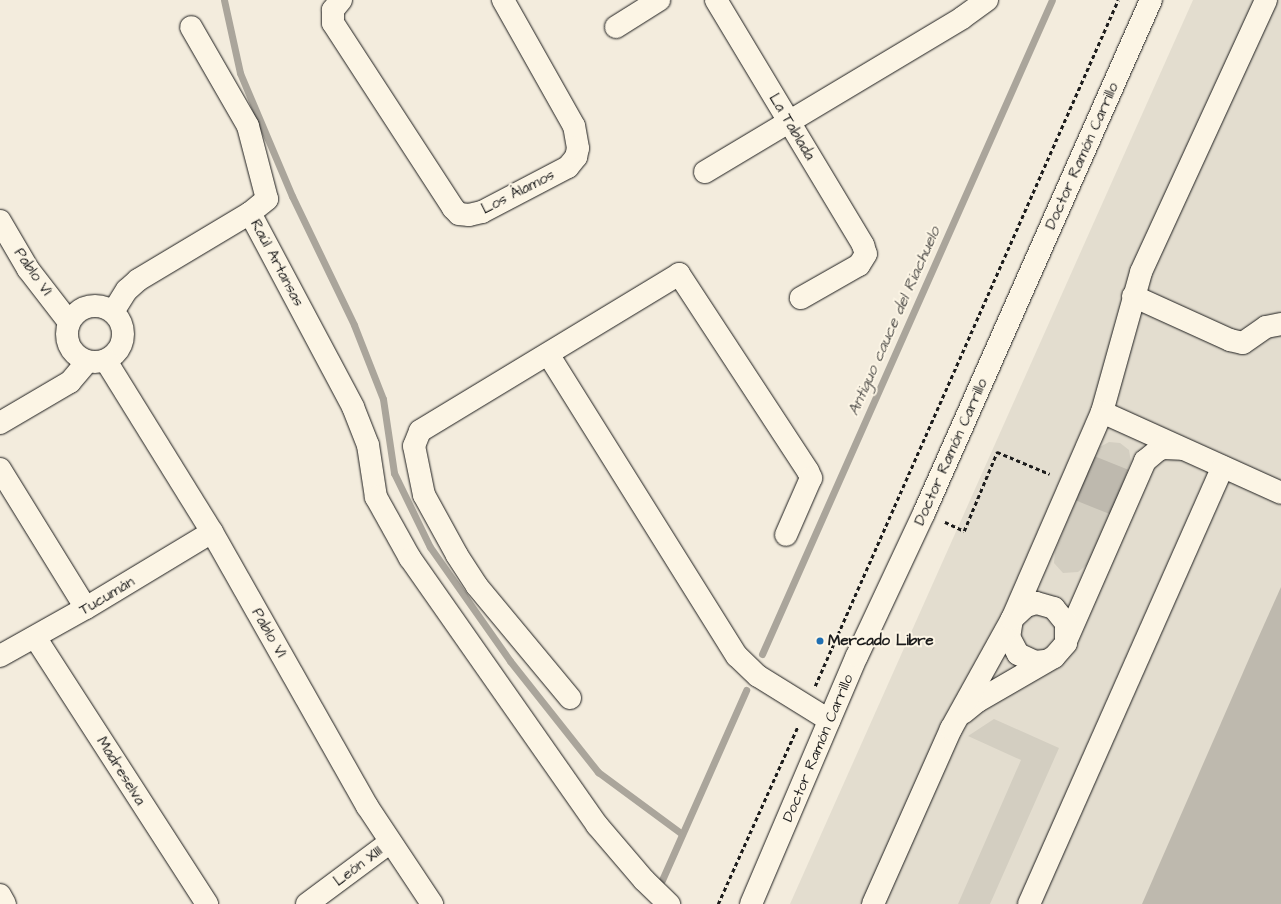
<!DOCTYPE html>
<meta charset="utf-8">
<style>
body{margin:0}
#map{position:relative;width:1281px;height:904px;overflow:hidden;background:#f3ecdd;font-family:"Architects Daughter",sans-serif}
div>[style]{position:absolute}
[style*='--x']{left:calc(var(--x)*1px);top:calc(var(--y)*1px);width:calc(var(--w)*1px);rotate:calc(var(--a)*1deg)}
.built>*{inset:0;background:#e3ddcf}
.green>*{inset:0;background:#d3cec1}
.stream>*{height:7px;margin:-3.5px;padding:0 3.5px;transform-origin:3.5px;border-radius:3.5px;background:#aaa59b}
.building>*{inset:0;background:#beb9ae;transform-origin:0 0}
.path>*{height:2.5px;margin-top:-1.25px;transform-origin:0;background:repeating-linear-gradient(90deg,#1c1c1c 0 4px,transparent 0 7px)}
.roads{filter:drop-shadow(0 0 1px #1c1c1c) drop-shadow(0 0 1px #1c1c1c)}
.minor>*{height:22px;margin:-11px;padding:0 11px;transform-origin:11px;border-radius:11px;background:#fcf5e5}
.minor>.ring{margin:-11px;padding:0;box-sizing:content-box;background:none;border:22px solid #fcf5e5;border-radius:50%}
.dots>*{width:11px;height:11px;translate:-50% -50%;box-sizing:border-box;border:2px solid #fcf5e5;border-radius:50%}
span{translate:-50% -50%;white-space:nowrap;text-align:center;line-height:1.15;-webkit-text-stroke:4px #fcf5e5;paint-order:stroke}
.street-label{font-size:15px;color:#1c1c1c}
.poi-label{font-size:15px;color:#1c1c1c;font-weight:700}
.left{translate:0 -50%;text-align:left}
.water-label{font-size:16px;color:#55534f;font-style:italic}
</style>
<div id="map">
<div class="built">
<div style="clip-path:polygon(1193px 0,1281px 0,1281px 904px,790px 904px)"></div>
</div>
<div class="green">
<div style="clip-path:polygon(1109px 442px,1120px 443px,1129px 450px,1131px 462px,1088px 564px,1078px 572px,1063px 573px,1054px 563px,1055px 551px,1098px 448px)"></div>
<div style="clip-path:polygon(994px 719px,1059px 748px,990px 904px,958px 904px,1021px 760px,968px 736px)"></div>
</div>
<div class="stream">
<div style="--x:224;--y:0;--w:75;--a:77.6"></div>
<div style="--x:240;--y:73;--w:134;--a:67.1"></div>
<div style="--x:292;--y:196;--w:143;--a:64.3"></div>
<div style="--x:354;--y:325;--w:79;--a:68.6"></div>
<div style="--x:383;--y:399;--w:75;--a:81.5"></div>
<div style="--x:394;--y:473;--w:82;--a:64.1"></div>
<div style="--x:430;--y:547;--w:139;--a:54.9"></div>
<div style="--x:510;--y:661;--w:142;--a:51.6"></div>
<div style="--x:598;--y:772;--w:104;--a:36.4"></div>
<div style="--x:762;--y:654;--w:715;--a:-66.09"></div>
<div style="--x:662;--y:880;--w:208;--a:-66.1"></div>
</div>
<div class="building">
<div style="left:1094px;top:456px;width:37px;height:48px;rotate:22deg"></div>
<div style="clip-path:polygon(1281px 587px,1281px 904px,1142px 904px,1255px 645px)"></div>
</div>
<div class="path">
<div style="--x:945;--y:522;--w:21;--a:25"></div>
<div style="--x:964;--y:531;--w:86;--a:-67.3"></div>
<div style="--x:997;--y:452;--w:57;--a:22.5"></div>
<div style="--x:815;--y:686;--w:750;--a:-66.17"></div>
<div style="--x:718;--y:904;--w:195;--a:-65.8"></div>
</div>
<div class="roads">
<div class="minor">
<div style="--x:341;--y:0;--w:13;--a:129"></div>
<div style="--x:333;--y:10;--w:13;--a:90"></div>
<div style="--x:333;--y:23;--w:221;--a:57"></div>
<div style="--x:453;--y:208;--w:8;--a:45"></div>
<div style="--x:459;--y:214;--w:10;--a:6"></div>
<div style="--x:469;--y:215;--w:13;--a:-13"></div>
<div style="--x:482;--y:212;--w:97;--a:-27.6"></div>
<div style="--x:568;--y:167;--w:13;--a:-51"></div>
<div style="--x:576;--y:157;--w:9;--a:-77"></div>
<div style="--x:578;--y:148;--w:22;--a:-100"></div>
<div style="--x:574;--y:126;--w:145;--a:-119.4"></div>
<div style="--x:716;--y:0;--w:286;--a:59"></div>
<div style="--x:863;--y:245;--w:9;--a:72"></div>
<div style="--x:866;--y:254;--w:13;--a:122"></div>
<div style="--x:859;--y:265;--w:67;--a:150.4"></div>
<div style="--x:616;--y:27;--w:51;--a:-32.1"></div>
<div style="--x:705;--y:172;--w:300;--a:-30.9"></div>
<div style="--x:962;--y:18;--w:31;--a:-36"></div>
<div style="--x:250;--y:213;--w:220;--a:62"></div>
<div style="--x:353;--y:407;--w:41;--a:68.5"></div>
<div style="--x:368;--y:445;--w:53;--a:81.3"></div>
<div style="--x:376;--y:497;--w:70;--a:60.9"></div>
<div style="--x:410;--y:558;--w:326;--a:55"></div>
<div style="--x:597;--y:825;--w:72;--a:49.5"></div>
<div style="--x:644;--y:880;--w:35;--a:44"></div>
<div style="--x:0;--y:221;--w:56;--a:59.7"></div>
<div style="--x:28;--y:269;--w:67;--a:52.3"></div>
<div style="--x:1133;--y:296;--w:107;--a:24.4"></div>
<div style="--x:1230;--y:340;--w:13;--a:13"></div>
<div style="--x:1243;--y:343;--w:28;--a:-35"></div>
<div style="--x:1266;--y:327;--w:15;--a:-11"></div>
<div class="ring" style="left:67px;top:306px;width:34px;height:34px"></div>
<div style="--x:113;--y:312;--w:26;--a:-58"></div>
<div style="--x:127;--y:290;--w:15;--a:-42"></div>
<div style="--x:138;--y:280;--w:131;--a:-30.9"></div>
<div style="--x:250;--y:213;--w:22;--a:-39"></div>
<div style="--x:267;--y:199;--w:75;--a:-104.6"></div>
<div style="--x:248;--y:126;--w:114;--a:-119.9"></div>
<div style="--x:548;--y:354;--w:356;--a:58"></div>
<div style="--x:737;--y:656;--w:29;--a:44"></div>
<div style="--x:758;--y:676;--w:84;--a:31.8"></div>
<div style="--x:106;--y:361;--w:201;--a:58.2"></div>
<div style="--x:212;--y:532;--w:315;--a:60.5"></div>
<div style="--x:367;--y:806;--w:118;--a:56.4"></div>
<div style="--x:1102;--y:412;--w:145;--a:-74.4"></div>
<div style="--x:1141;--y:272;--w:299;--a:-65.3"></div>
<div style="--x:0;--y:423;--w:81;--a:-30.4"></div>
<div style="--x:70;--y:382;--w:26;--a:-50"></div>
<div style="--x:0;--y:469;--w:163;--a:58.3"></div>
<div style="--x:35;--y:637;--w:318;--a:57.2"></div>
<div style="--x:1066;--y:641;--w:197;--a:-66.3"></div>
<div style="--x:1145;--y:461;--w:17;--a:-40"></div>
<div style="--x:1158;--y:450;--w:6;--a:-18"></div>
<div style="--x:1164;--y:448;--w:17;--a:3"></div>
<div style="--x:0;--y:656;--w:98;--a:-29.2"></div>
<div style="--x:86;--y:608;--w:147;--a:-31.1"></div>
<div style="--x:570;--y:698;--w:146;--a:-129.7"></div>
<div style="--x:477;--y:586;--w:37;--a:-123"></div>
<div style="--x:457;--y:555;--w:68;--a:-118.8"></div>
<div style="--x:424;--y:495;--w:50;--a:-101.5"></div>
<div style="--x:414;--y:446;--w:16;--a:-68"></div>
<div style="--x:420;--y:431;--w:303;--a:-31.2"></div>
<div style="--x:679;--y:274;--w:235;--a:56.8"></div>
<div style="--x:808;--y:471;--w:8;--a:67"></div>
<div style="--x:811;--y:478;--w:62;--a:113.7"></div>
<div style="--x:963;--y:713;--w:19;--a:-39"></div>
<div style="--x:978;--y:701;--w:88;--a:-30.1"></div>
<div style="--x:1054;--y:657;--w:18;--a:-49"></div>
<div style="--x:1066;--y:643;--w:20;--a:-90"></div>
<div style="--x:1066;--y:623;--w:19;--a:-129"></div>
<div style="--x:1054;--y:608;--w:19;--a:-164"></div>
<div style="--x:1036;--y:603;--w:10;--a:163"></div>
<div style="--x:1026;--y:606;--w:19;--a:137"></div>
<div style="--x:1012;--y:619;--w:18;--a:99"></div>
<div style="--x:1009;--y:637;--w:19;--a:62"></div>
<div style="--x:1018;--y:654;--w:19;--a:25"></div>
<div style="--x:1035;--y:662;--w:10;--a:-6"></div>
<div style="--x:0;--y:895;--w:10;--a:61"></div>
<div style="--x:307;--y:904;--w:102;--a:-36.6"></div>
<div style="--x:751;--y:904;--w:270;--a:-66.9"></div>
<div style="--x:857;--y:656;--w:158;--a:-64.9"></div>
<div style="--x:924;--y:513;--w:561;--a:-66.13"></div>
<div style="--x:873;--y:904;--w:192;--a:-66"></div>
<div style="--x:951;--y:729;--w:126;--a:-61"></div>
<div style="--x:1012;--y:619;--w:226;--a:-66.5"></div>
<div style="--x:1102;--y:412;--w:196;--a:24.3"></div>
<div style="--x:1029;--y:904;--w:478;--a:-66.1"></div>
</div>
</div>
<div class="dots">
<div style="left:820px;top:641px;background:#1f6fb2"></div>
</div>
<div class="street-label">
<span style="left:792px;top:127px;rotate:59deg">La Tablada</span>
<span style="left:1082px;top:156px;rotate:-66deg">Doctor Ramón Carrillo</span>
<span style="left:518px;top:192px;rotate:-27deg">Los Álamos</span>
<span style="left:277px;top:263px;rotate:62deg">Raúl Artansas</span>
<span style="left:33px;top:272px;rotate:55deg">Pablo VI</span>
<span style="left:951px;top:452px;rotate:-66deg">Doctor Ramón Carrillo</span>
<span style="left:107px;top:596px;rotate:-31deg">Tucumán</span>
<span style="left:269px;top:633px;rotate:60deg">Pablo VI</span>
<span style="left:818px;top:748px;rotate:-67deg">Doctor Ramón Carrillo</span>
<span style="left:121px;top:771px;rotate:58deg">Madreselva</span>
<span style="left:358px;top:866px;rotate:-37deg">León XIII</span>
</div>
<div class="poi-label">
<span class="left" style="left:828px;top:641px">Mercado Libre</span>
</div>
<div class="water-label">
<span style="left:894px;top:321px;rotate:-66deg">Antiguo cauce del Riachuelo</span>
</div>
</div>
